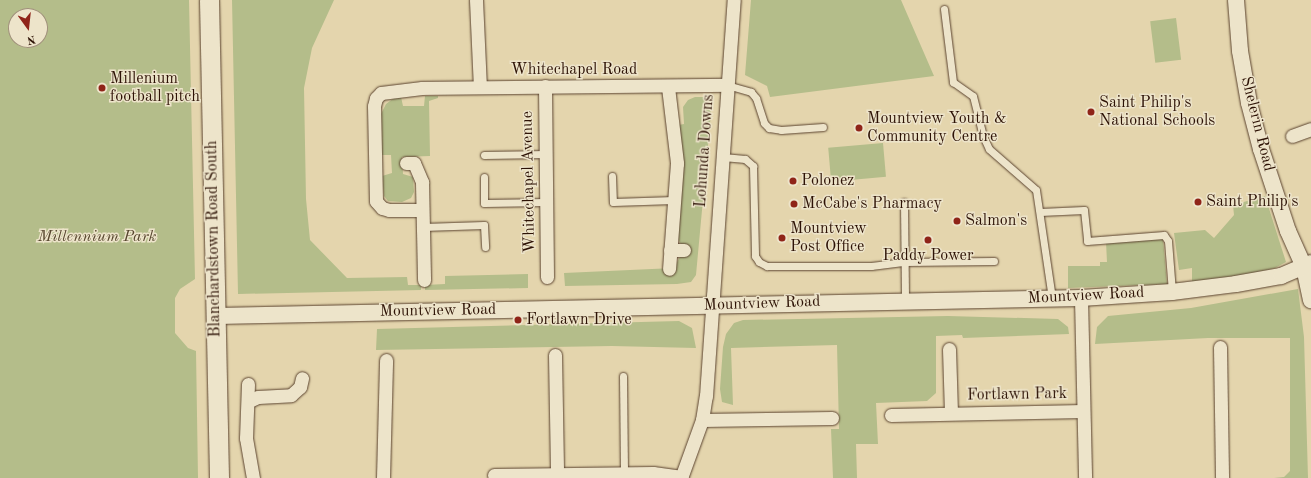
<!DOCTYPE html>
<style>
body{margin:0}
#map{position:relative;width:1311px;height:478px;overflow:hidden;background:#e4d5ad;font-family:"Old Standard TT",serif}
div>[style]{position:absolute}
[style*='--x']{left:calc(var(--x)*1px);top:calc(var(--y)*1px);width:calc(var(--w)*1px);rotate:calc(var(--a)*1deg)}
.green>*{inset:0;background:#b4bd8a;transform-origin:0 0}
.roads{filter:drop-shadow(0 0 1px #5b432f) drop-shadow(0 0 1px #5b432f)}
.service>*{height:7px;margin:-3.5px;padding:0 3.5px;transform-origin:3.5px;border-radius:3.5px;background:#ede4ca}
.minor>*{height:13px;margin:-6.5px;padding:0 6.5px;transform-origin:6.5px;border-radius:6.5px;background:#ede4ca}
.tertiary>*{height:16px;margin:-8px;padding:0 8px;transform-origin:8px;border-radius:8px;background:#ede4ca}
.secondary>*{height:19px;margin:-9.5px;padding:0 9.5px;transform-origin:9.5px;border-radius:9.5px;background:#ede4ca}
.dots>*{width:11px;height:11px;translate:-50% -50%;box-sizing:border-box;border:2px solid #ede4ca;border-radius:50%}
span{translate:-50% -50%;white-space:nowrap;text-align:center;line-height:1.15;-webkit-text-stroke:3px #ede4ca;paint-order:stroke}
.street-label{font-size:16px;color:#2d1205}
.poi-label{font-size:16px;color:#2d1205}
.left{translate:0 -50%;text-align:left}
.park-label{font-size:16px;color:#56452d;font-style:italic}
.north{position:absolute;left:8px;top:8px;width:40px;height:40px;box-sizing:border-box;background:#ede4ca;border:1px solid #a0907b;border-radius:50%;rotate:165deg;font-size:11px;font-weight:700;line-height:16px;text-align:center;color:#2d1205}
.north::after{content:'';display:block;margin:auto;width:14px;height:18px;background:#8f2418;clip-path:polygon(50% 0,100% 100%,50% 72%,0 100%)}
</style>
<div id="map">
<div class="green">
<div style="clip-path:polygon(evenodd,0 0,189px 0,195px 279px,180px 289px,175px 298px,175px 333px,188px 348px,196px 351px,198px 478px,0 478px,0 0,16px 16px,40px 16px,40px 40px,16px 40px,16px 16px)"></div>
<div style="clip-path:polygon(232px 0,334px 0,312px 48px,304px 88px,306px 199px,310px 240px,347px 278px,407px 277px,408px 285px,421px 285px,421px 290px,238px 294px)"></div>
<div style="clip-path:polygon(751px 0,901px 0,934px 76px,770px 97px,767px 86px,745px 75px)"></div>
<div style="left:1176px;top:18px;width:42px;height:26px;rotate:83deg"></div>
<div style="clip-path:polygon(425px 96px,438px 96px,438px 98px,429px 101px,430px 156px,402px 157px,403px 174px,413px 177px,414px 192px,411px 198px,402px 202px,388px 201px,384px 196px,382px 176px,392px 173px,391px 155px,382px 155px,381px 114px,386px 104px,394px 98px,401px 97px,403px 106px,424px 106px)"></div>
<div style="clip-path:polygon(695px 97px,703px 97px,708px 102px,711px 113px,696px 275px,691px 282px,677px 284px,565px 286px,564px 273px,674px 268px,684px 249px,676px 236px,678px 125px,684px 124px,683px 107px,688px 100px)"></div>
<div style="left:883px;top:143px;width:34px;height:55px;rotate:85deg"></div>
<div style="clip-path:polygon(1265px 196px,1286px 262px,1275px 268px,1249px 274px,1192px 282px,1192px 268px,1179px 270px,1174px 233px,1205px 230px,1214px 238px,1234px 215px,1233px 205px)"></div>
<div style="clip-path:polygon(1163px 239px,1167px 284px,1068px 288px,1068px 266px,1100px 266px,1100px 262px,1107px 262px,1106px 242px)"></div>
<div style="clip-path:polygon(528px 274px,528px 288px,425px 290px,425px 285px,445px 284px,445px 276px)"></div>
<div style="clip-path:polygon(1298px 289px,1304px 337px,1308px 478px,1274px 478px,1284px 477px,1290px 471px,1290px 338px,1208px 338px,1095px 344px,1097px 327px,1108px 316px,1191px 308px)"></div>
<div style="clip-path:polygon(948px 316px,1058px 319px,1068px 327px,1069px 334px,963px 338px,962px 335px,936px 336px,936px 393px,927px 401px,876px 403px,878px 444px,856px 444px,857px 478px,833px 478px,831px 429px,839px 429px,837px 345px,731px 348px,733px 405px,722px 402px,720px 389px,723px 347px,726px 334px,734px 323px,743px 320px)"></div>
<div style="clip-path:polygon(679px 321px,692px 328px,696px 348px,612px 346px,376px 350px,377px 329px)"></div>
</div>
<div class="roads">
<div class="service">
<div style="--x:944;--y:9;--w:74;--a:83"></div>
<div style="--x:953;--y:82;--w:24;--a:35"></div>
<div style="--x:973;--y:96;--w:41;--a:76"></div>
<div style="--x:983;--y:136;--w:14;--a:65"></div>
<div style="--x:989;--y:149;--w:62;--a:41.1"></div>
<div style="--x:1036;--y:190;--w:110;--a:81.6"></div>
<div style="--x:727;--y:85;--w:25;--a:16"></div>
<div style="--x:751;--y:92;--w:8;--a:50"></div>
<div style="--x:756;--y:98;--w:26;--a:72"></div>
<div style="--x:764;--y:123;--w:7;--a:45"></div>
<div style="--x:769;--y:128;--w:12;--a:9"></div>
<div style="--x:781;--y:130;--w:42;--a:-4.1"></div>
<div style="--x:484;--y:155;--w:62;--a:-0.9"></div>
<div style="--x:723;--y:157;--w:22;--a:5"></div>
<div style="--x:745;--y:159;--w:11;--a:41"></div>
<div style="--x:753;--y:166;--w:90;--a:88.7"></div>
<div style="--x:755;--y:256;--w:7;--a:56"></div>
<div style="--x:759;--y:262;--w:9;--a:27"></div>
<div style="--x:767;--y:266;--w:104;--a:0"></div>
<div style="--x:871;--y:266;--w:34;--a:-7"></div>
<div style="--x:905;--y:262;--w:89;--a:-0.6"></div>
<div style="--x:612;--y:176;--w:26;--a:88"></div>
<div style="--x:613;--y:202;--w:61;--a:-1.9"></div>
<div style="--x:484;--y:177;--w:26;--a:90"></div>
<div style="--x:484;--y:203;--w:62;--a:-0.9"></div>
<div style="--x:904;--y:202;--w:99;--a:89.4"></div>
<div style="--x:1040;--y:212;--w:44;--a:-2.6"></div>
<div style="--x:1084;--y:210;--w:31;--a:84"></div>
<div style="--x:1087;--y:241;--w:77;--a:-4.5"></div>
<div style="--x:1164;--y:235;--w:7;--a:56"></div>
<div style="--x:1168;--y:241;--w:51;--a:85.5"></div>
<div style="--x:423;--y:227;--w:61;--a:-1.9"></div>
<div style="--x:484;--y:225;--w:22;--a:87"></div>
<div style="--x:623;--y:376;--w:97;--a:89.4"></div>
</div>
<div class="minor">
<div style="--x:476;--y:0;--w:87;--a:87.4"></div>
<div style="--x:545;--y:86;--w:191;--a:89.4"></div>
<div style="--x:668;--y:87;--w:77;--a:83.2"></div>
<div style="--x:677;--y:163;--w:106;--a:94.3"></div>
<div style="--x:1292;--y:136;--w:20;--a:-20"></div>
<div style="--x:406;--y:163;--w:8;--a:0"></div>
<div style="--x:414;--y:163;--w:21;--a:67"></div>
<div style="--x:422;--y:182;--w:98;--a:88.8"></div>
<div style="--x:422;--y:210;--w:33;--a:180"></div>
<div style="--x:389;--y:210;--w:7;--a:-164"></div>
<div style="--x:382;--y:208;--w:9;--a:-131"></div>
<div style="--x:376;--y:201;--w:95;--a:-91.2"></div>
<div style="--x:374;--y:106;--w:8;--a:-76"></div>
<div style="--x:376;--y:98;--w:7;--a:-45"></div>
<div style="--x:381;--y:93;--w:41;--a:-7"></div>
<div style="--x:422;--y:88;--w:305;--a:-0.6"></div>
<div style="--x:670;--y:250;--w:14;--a:0"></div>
<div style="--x:1081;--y:298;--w:180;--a:88.7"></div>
<div style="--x:1220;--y:347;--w:131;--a:89.1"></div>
<div style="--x:949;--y:349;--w:64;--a:88.2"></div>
<div style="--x:555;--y:355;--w:119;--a:89"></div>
<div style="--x:248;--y:384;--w:54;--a:92.1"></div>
<div style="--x:246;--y:438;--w:41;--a:80.1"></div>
<div style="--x:249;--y:401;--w:10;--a:-24"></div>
<div style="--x:258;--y:397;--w:33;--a:-3"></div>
<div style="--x:291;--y:395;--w:12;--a:-42"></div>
<div style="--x:300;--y:387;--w:9;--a:-77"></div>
<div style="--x:891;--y:415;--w:192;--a:-1.2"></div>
<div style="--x:702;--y:420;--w:130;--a:-0.9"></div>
<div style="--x:494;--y:475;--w:159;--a:-0.7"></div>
<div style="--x:653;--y:473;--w:29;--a:8"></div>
<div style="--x:383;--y:478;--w:118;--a:-88.5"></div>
<div style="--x:681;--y:478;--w:62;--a:-70.1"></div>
<div style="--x:702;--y:420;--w:24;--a:-81"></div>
<div style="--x:706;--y:396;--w:397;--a:-86"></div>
</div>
<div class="tertiary">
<div style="--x:1236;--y:0;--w:51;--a:85.5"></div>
<div style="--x:1240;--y:51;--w:53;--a:80.2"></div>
<div style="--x:1249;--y:103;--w:48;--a:75.4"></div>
<div style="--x:1261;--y:149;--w:86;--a:71.8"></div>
<div style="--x:1288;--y:231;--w:39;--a:66"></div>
<div style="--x:1304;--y:267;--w:34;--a:78"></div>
<div style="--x:217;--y:316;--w:864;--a:-1.19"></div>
<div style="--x:1081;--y:298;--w:91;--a:-3.8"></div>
<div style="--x:1172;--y:292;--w:64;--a:-7.1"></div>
<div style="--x:1236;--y:284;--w:46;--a:-10.1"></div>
<div style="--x:1281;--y:276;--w:33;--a:-23"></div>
</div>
<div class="secondary">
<div style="--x:209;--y:0;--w:478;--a:88.8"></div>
</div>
</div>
<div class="dots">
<div style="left:102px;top:88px;background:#8f2418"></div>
<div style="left:1091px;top:112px;background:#8f2418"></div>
<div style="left:859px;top:128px;background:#8f2418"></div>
<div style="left:793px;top:181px;background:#8f2418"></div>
<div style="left:1198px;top:202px;background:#8f2418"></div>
<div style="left:794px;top:204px;background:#8f2418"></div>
<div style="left:957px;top:221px;background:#8f2418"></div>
<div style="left:782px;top:238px;background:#8f2418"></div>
<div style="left:928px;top:240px;background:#8f2418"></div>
<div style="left:518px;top:320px;background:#8f2418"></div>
</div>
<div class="street-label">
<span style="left:574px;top:70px">Whitechapel Road</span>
<span style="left:1257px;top:124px;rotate:76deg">Shelerin Road</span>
<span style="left:705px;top:151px;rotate:-86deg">Lohunda Downs</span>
<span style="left:529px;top:182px;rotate:-91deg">Whitechapel Avenue</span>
<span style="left:214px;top:239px;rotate:-91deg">Blanchardstown Road South</span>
<span style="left:1086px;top:296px;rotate:-3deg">Mountview Road</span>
<span style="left:762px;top:304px;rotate:-2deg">Mountview Road</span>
<span style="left:438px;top:311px;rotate:-1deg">Mountview Road</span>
<span style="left:1017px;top:395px;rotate:-1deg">Fortlawn Park</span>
</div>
<div class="poi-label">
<span class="left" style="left:110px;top:88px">Millenium<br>football pitch</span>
<span class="left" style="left:1099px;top:112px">Saint Philip's<br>National Schools</span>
<span class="left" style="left:867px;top:128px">Mountview Youth &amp;<br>Community Centre</span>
<span class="left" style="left:801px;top:181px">Polonez</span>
<span class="left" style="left:1206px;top:202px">Saint Philip's</span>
<span class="left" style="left:802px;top:204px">McCabe's Pharmacy</span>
<span class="left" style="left:965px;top:221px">Salmon's</span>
<span class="left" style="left:790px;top:238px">Mountview<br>Post Office</span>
<span style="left:928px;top:256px">Paddy Power</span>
<span class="left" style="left:526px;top:320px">Fortlawn Drive</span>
</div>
<div class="park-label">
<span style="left:97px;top:237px">Millennium Park</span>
</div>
<div class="north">N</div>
</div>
